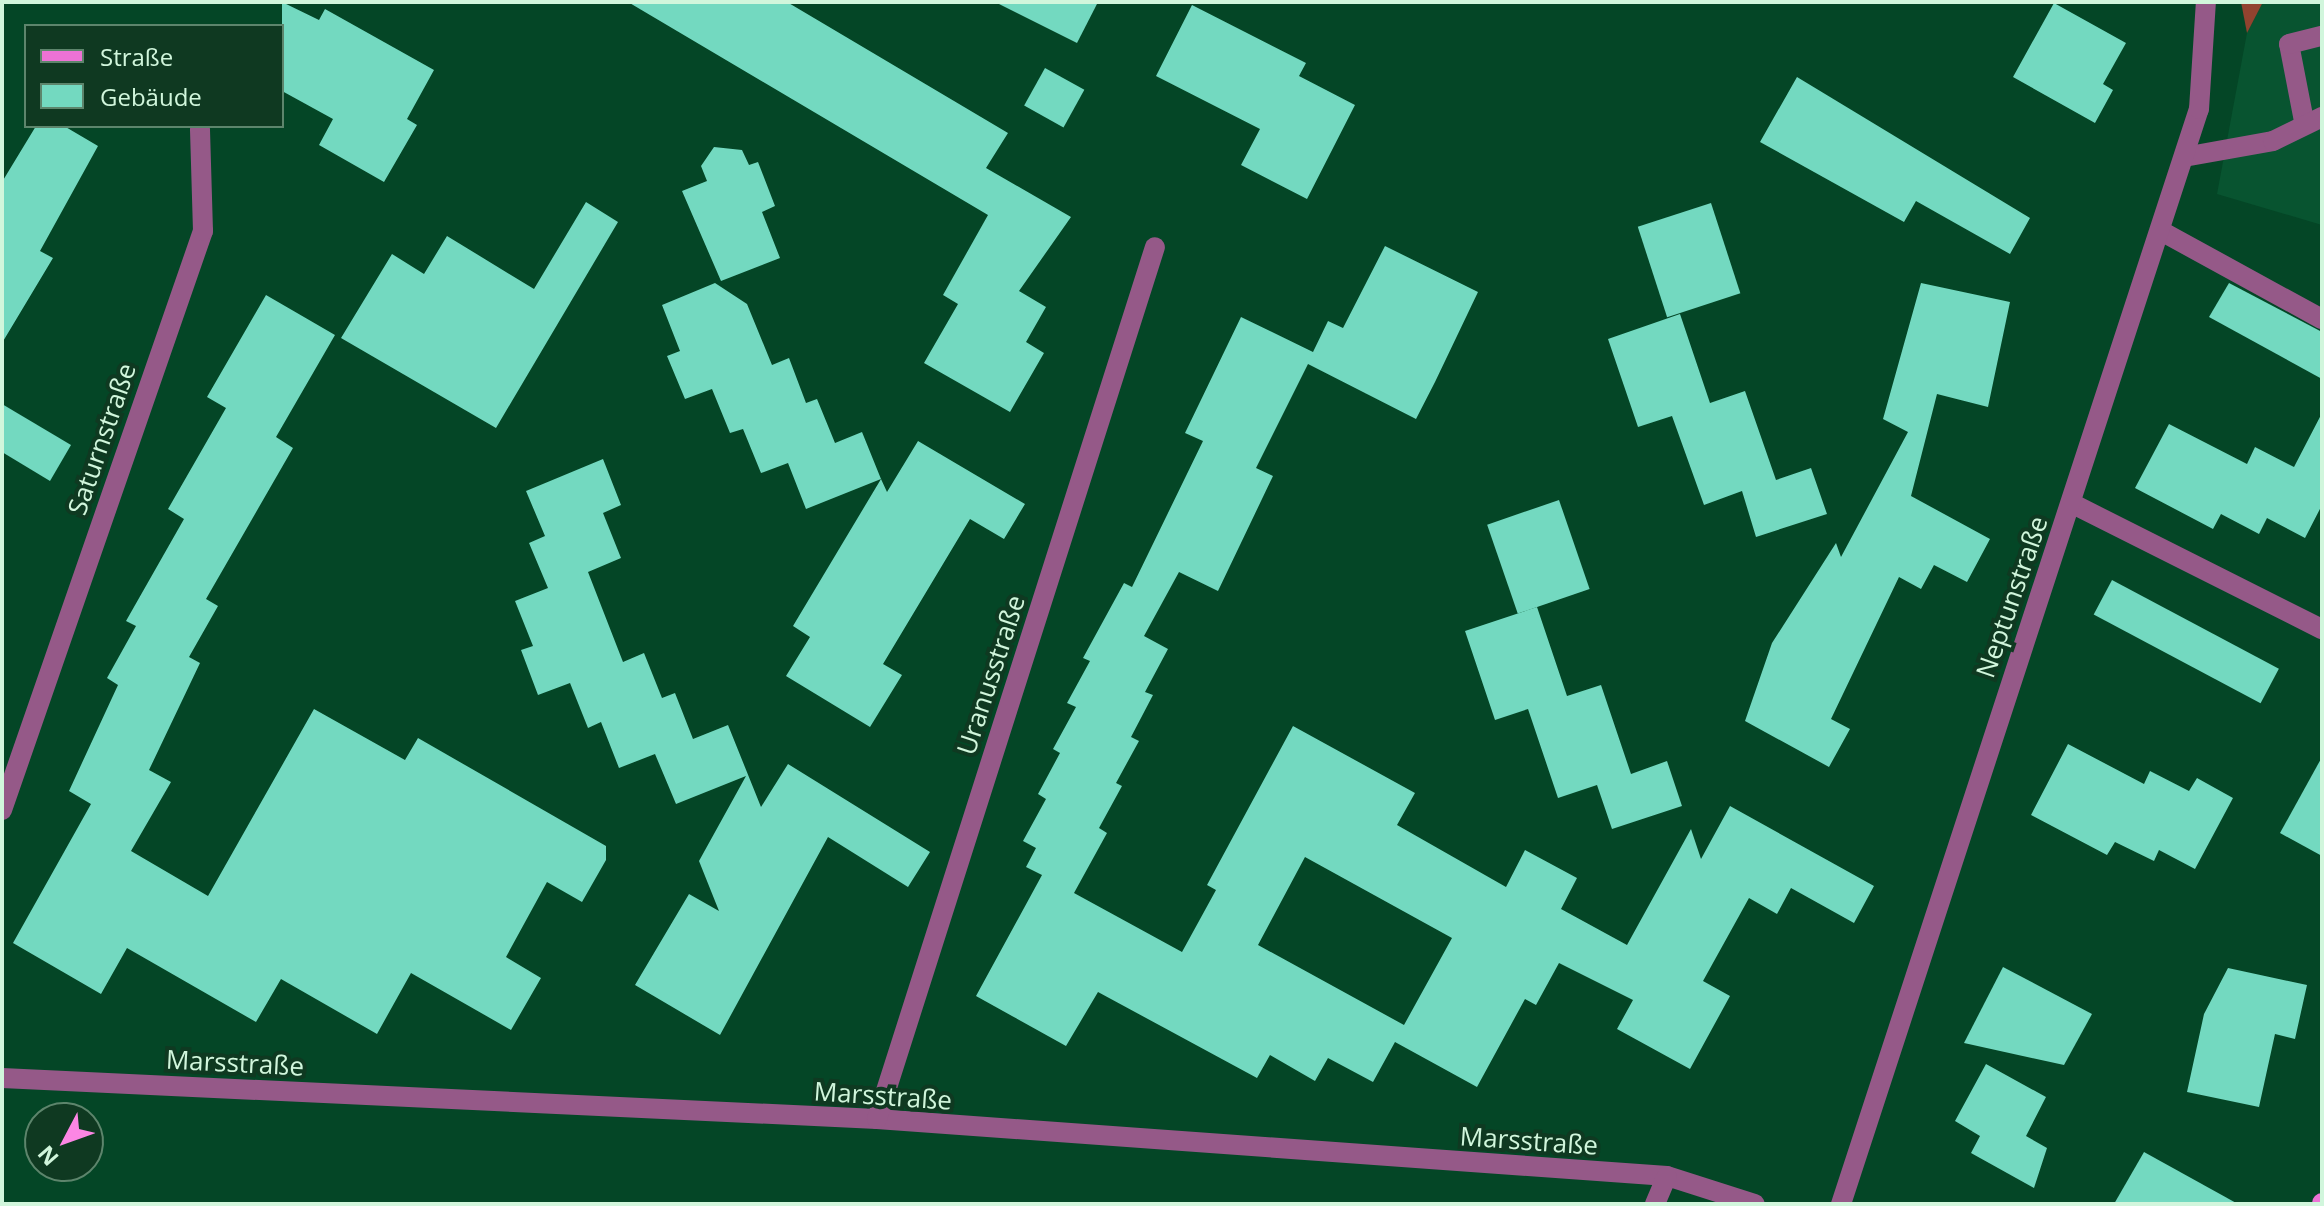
<!DOCTYPE html>
<meta charset="utf-8">
<style>
body{margin:0}
#map{position:relative;width:2324px;height:1206px;overflow:hidden;background:#044626;font-family:"Open Sans",sans-serif}
div>[style]{position:absolute}
[style*='--x']{left:calc(var(--x)*1px);top:calc(var(--y)*1px);width:calc(var(--w)*1px);rotate:calc(var(--a)*1deg)}
.built>*{inset:0;background:#085430}
.green>*{inset:0;background:#92432f}
.building>*{inset:0;background:#73d9c0;transform-origin:0 0}
.minor>*{height:20px;margin:-10px;padding:0 10px;transform-origin:10px;border-radius:10px;background:#955988}
.major>*{height:20px;margin:-10px;padding:0 10px;transform-origin:10px;border-radius:10px;background:#ed72d5}
span{translate:-50% -50%;white-space:nowrap;text-align:center;line-height:1.15;-webkit-text-stroke:8px #0f3921;paint-order:stroke}
.street-label{font-size:26px;color:#d1f6dc}
.frame{position:absolute;inset:0;border:4px solid #d1f6dc;pointer-events:none}
.legend{position:absolute;left:24px;top:24px;width:260px;height:104px;box-sizing:border-box;background:#0f3921;border:2px solid #5d856c;margin:0;padding:10px 14px;list-style:none;font-size:24px;color:#d1f6dc}
.legend li{display:flex;align-items:center;gap:16px;height:40px}
.legend b{width:40px;border:2px solid #5d856c}
.north{position:absolute;left:24px;top:1102px;width:80px;height:80px;box-sizing:border-box;background:#0f3921;border:2px solid #5d856c;border-radius:50%;rotate:229deg;font-size:22px;font-weight:700;line-height:32px;text-align:center;color:#d1f6dc}
.north::after{content:'';display:block;margin:auto;width:28px;height:36px;background:#fc86e4;clip-path:polygon(50% 0,100% 100%,50% 72%,0 100%)}
</style>
<div id="map">
<div class="built">
<div style="clip-path:polygon(2263px 2px,2322px 2px,2322px 225px,2217px 194px,2247px 33px)"></div>
</div>
<div class="green">
<div style="clip-path:polygon(2241px 2px,2263px 2px,2247px 33px)"></div>
</div>
<div class="building">
<div style="clip-path:polygon(282px 2px,319px 20px,325px 9px,434px 70px,407px 119px,417px 125px,384px 182px,319px 145px,333px 119px,282px 91px)"></div>
<div style="clip-path:polygon(628px 2px,787px 2px,1008px 133px,986px 168px,1071px 217px,1019px 291px,1046px 307px,1026px 342px,1044px 353px,1010px 412px,924px 363px,958px 304px,943px 295px,988px 215px)"></div>
<div style="clip-path:polygon(995px 2px,1098px 2px,1077px 43px)"></div>
<div style="clip-path:polygon(2054px 3px,2126px 43px,2103px 84px,2113px 90px,2095px 123px,2013px 77px)"></div>
<div style="clip-path:polygon(1192px 5px,1306px 63px,1299px 76px,1355px 105px,1307px 199px,1241px 165px,1260px 129px,1156px 76px)"></div>
<div style="left:1045px;top:68px;width:45px;height:43px;rotate:29deg"></div>
<div style="clip-path:polygon(1797px 77px,2030px 218px,2010px 254px,1916px 201px,1904px 222px,1760px 142px)"></div>
<div style="clip-path:polygon(36px 126px,64px 126px,98px 146px,40px 251px,53px 258px,2px 343px,2px 182px)"></div>
<div style="clip-path:polygon(714px 147px,742px 150px,749px 165px,758px 162px,775px 206px,762px 212px,780px 258px,721px 281px,682px 191px,707px 181px,701px 166px)"></div>
<div style="clip-path:polygon(586px 202px,618px 222px,496px 428px,341px 338px,392px 254px,424px 274px,447px 236px,534px 289px)"></div>
<div style="left:1711px;top:203px;width:95px;height:77px;rotate:72deg"></div>
<div style="clip-path:polygon(evenodd,1385px 246px,1478px 292px,1435px 382px,1416px 419px,1308px 364px,1256px 468px,1273px 476px,1218px 591px,1179px 572px,1144px 636px,1168px 649px,1145px 692px,1153px 695px,1131px 737px,1139px 741px,1116px 783px,1122px 786px,1099px 828px,1107px 833px,1074px 893px,1182px 952px,1216px 890px,1207px 885px,1293px 726px,1415px 793px,1397px 825px,1506px 887px,1525px 850px,1577px 878px,1561px 909px,1627px 945px,1691px 829px,1701px 859px,1730px 806px,1874px 886px,1854px 923px,1791px 888px,1777px 914px,1749px 898px,1703px 981px,1730px 996px,1690px 1069px,1617px 1029px,1633px 1000px,1559px 963px,1536px 1005px,1525px 999px,1477px 1087px,1395px 1042px,1373px 1082px,1328px 1058px,1315px 1081px,1270px 1055px,1257px 1078px,1098px 992px,1066px 1046px,976px 996px,1042px 875px,1026px 867px,1036px 848px,1023px 841px,1046px 799px,1038px 794px,1060px 753px,1053px 749px,1076px 707px,1067px 703px,1090px 661px,1083px 658px,1124px 583px,1132px 587px,1203px 441px,1185px 433px,1241px 317px,1313px 352px,1328px 321px,1343px 328px,1385px 246px,1305px 857px,1452px 938px,1404px 1025px,1258px 945px,1305px 857px)"></div>
<div style="clip-path:polygon(715px 283px,747px 304px,772px 365px,789px 358px,806px 403px,817px 399px,835px 443px,862px 432px,881px 479px,806px 509px,788px 463px,761px 473px,743px 429px,730px 433px,712px 389px,685px 399px,667px 356px,680px 351px,662px 305px)"></div>
<div style="clip-path:polygon(1921px 283px,2010px 302px,1988px 407px,1937px 394px,1911px 496px,1990px 539px,1967px 582px,1934px 565px,1921px 589px,1899px 577px,1831px 719px,1850px 729px,1829px 767px,1745px 721px,1772px 643px,1836px 543px,1841px 557px,1908px 432px,1883px 419px)"></div>
<div style="clip-path:polygon(2229px 283px,2322px 332px,2322px 379px,2209px 317px)"></div>
<div style="clip-path:polygon(266px 295px,335px 335px,276px 437px,293px 448px,206px 599px,218px 606px,189px 657px,200px 663px,149px 770px,171px 782px,131px 851px,208px 896px,314px 709px,405px 760px,418px 738px,606px 846px,606px 860px,582px 902px,547px 882px,506px 957px,541px 978px,511px 1030px,411px 973px,377px 1034px,281px 979px,256px 1022px,127px 948px,101px 994px,13px 943px,91px 804px,69px 791px,118px 685px,107px 678px,136px 626px,126px 621px,184px 519px,168px 509px,226px 408px,207px 397px)"></div>
<div style="clip-path:polygon(1680px 314px,1710px 403px,1745px 391px,1776px 480px,1811px 468px,1827px 514px,1756px 537px,1742px 491px,1704px 505px,1672px 416px,1638px 427px,1608px 339px)"></div>
<div style="clip-path:polygon(2px 404px,71px 445px,50px 481px,2px 452px)"></div>
<div style="clip-path:polygon(2322px 413px,2322px 505px,2305px 538px,2267px 518px,2259px 534px,2221px 514px,2213px 529px,2135px 488px,2169px 424px,2247px 464px,2255px 447px,2294px 467px)"></div>
<div style="clip-path:polygon(918px 441px,1025px 504px,1004px 539px,970px 519px,883px 664px,902px 675px,870px 727px,786px 676px,810px 637px,793px 626px,881px 479px,887px 492px)"></div>
<div style="clip-path:polygon(603px 459px,621px 505px,603px 513px,621px 558px,588px 572px,623px 662px,644px 653px,662px 698px,675px 693px,693px 739px,728px 725px,761px 807px,788px 764px,930px 852px,908px 887px,828px 837px,720px 1035px,635px 985px,689px 894px,719px 911px,699px 861px,746px 776px,676px 804px,655px 754px,619px 768px,601px 722px,588px 728px,570px 683px,538px 695px,521px 650px,533px 646px,515px 601px,548px 588px,529px 543px,545px 536px,526px 491px)"></div>
<div style="left:1559px;top:500px;width:94px;height:76px;rotate:71deg"></div>
<div style="left:2112px;top:580px;width:189px;height:39px;rotate:28deg"></div>
<div style="clip-path:polygon(1537px 607px,1567px 696px,1601px 685px,1631px 774px,1667px 761px,1682px 806px,1612px 829px,1597px 785px,1558px 798px,1528px 709px,1495px 720px,1465px 631px)"></div>
<div style="clip-path:polygon(2068px 744px,2144px 784px,2150px 771px,2189px 791px,2197px 778px,2233px 798px,2195px 869px,2159px 850px,2154px 861px,2115px 842px,2107px 855px,2031px 815px)"></div>
<div style="clip-path:polygon(2322px 757px,2322px 856px,2280px 833px)"></div>
<div style="clip-path:polygon(2003px 967px,2092px 1014px,2064px 1065px,1964px 1043px)"></div>
<div style="clip-path:polygon(2228px 968px,2307px 985px,2295px 1039px,2275px 1034px,2259px 1107px,2187px 1092px,2204px 1014px)"></div>
<div style="clip-path:polygon(1986px 1064px,2046px 1097px,2026px 1136px,2047px 1148px,2034px 1188px,1971px 1153px,1980px 1136px,1955px 1121px)"></div>
<div style="clip-path:polygon(2144px 1152px,2238px 1204px,2114px 1204px)"></div>
</div>
<div class="minor">
<div style="--x:2304;--y:121;--w:78;--a:-101"></div>
<div style="--x:2289;--y:44;--w:34;--a:-14"></div>
<div style="--x:2184;--y:157;--w:90;--a:-10.2"></div>
<div style="--x:2273;--y:141;--w:55;--a:-26.1"></div>
<div style="--x:2161;--y:231;--w:183;--a:28.7"></div>
<div style="--x:2071;--y:503;--w:281;--a:26.7"></div>
<div style="--x:2;--y:810;--w:613;--a:-70.86"></div>
<div style="--x:203;--y:231;--w:102;--a:-91.7"></div>
<div style="--x:2;--y:1078;--w:876;--a:2.68"></div>
<div style="--x:877;--y:1119;--w:792;--a:4.13"></div>
<div style="--x:1667;--y:1176;--w:92;--a:17.7"></div>
<div style="--x:877;--y:1119;--w:915;--a:-72.32"></div>
<div style="--x:1655;--y:1204;--w:30;--a:-67"></div>
<div style="--x:1841;--y:1204;--w:1152;--a:-71.9"></div>
<div style="--x:2199;--y:109;--w:107;--a:-86.3"></div>
</div>
<div class="major">
<div style="--x:2322;--y:1204;--w:1;--a:-90"></div>
</div>
<div class="street-label">
<span style="left:102px;top:439px;rotate:-71deg">Saturnstraße</span>
<span style="left:2012px;top:597px;rotate:-71deg">Neptunstraße</span>
<span style="left:991px;top:675px;rotate:-72deg">Uranusstraße</span>
<span style="left:235px;top:1063px;rotate:3deg">Marsstraße</span>
<span style="left:883px;top:1096px;rotate:4deg">Marsstraße</span>
<span style="left:1529px;top:1141px;rotate:4deg">Marsstraße</span>
</div>
<div class="frame"></div>
<ul class="legend">
<li><b style="height:10px;background:#ed72d5"></b>Straße</li>
<li><b style="height:22px;background:#73d9c0"></b>Gebäude</li>
</ul>
<div class="north">N</div>
</div>
